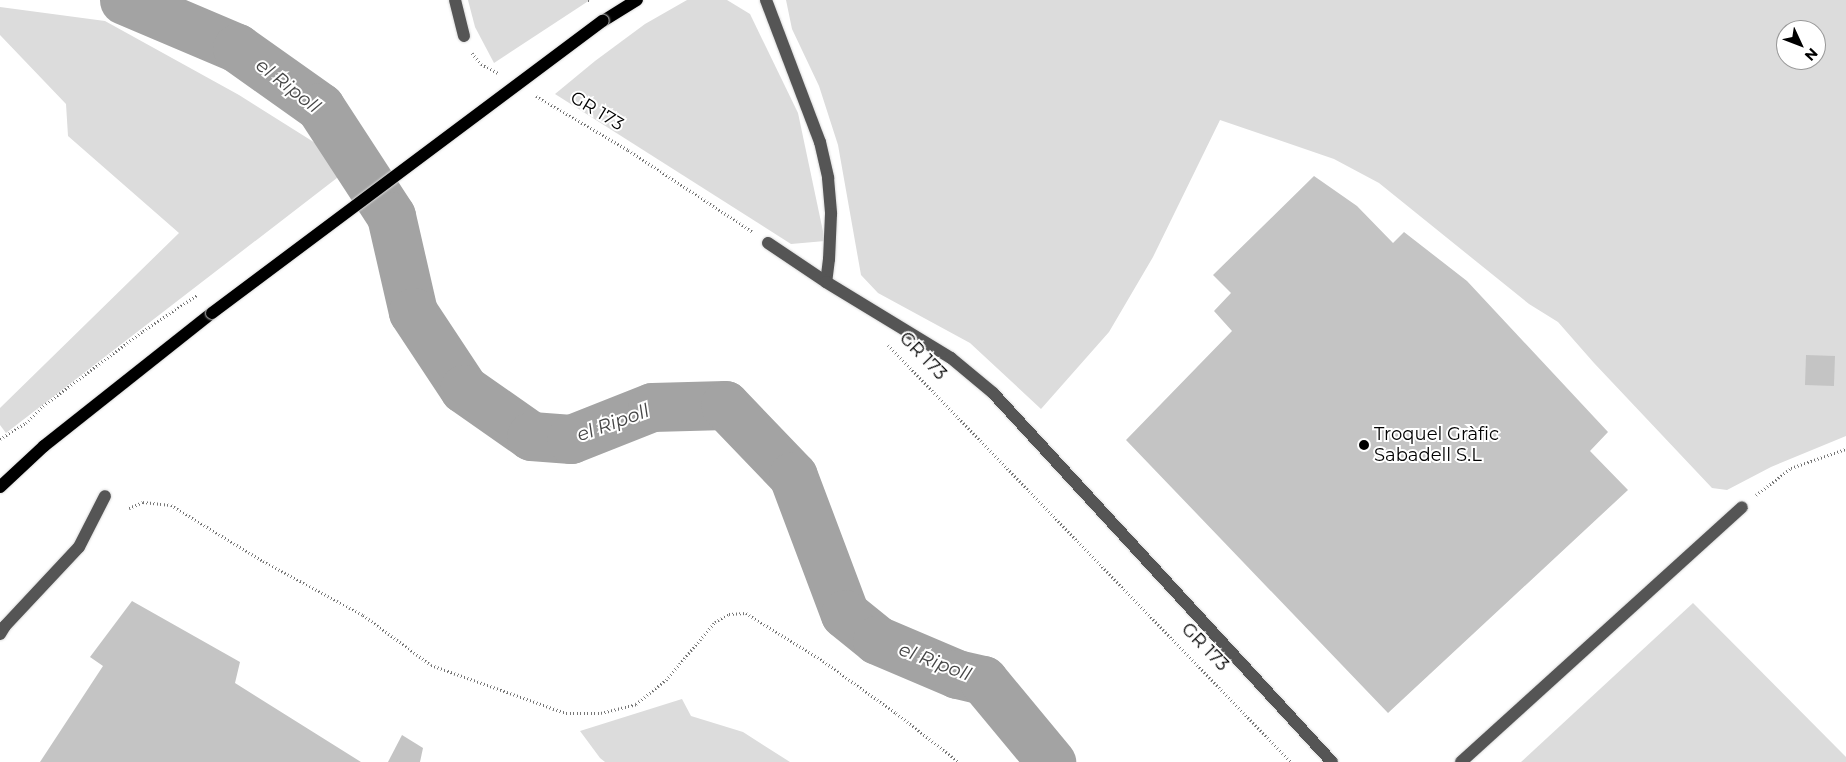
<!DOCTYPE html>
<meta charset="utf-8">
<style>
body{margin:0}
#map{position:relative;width:1846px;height:762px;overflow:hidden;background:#fff;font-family:Montserrat,sans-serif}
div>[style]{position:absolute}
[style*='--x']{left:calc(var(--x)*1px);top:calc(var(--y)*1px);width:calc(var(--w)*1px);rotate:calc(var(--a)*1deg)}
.green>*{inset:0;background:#dcdcdc}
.river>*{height:49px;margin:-24.5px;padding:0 24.5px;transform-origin:24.5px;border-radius:24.5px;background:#a3a3a3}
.building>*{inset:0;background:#c4c4c4;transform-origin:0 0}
.path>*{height:3px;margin-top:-1.5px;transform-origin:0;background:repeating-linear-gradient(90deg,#777 0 1px,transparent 0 3.5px)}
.roads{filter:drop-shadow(0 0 1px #dbdbdb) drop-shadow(0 0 1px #dbdbdb)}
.minor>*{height:12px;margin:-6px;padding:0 6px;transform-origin:6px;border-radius:6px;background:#555}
.major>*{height:12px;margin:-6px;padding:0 6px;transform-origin:6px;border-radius:6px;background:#000}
.bridges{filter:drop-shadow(0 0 1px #dbdbdb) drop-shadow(0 0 1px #dbdbdb)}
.major-bridge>*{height:12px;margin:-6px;padding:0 6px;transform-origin:6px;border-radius:6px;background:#000}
.dots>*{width:14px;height:14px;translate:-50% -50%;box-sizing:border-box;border:2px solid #fff;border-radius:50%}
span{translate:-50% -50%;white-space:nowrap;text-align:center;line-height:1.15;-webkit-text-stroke:4px #fff;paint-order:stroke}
.street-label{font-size:18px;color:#000}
.poi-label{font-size:18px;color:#000}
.left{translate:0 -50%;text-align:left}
.water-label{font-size:19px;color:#444;font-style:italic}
.north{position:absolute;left:1776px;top:20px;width:50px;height:50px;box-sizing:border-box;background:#fff;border:1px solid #999;border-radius:50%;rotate:133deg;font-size:14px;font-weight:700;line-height:20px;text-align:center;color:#000}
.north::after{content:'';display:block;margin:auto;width:18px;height:22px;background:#000;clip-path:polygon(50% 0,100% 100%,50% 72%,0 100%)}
</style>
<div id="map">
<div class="green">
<div style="clip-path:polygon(468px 0,590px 0,494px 63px,475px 27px)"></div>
<div style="clip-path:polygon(687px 0,727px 0,750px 14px,798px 113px,825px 241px,791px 244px,555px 94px,595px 61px,645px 24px)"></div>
<div style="clip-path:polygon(evenodd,786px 0,1846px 0,1846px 436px,1771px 467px,1727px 490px,1712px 488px,1594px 363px,1558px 322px,1529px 304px,1379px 183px,1334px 159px,1220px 120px,1153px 257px,1109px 332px,1041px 409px,970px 343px,878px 293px,861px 275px,838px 145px,819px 86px,792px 29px,786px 0,1786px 30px,1816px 30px,1816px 60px,1786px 60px,1786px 30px)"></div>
<div style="clip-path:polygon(0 7px,105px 21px,239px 95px,320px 146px,346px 171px,6px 433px,0 425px,0 408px,179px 233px,68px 136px,66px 104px,0 35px)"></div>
<div style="clip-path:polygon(1693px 603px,1846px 757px,1846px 762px,1521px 762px)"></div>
<div style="clip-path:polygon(682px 699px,691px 716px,743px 732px,790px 762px,605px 762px,600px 758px,580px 731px)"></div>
</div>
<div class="river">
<div style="--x:124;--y:0;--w:123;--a:23"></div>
<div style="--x:237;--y:48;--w:102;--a:35.4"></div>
<div style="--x:320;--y:107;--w:130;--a:56.9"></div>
<div style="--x:391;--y:216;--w:98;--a:77.1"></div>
<div style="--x:413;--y:312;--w:92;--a:56.5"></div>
<div style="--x:464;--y:389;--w:82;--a:35"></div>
<div style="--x:531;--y:436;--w:40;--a:4.3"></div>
<div style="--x:571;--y:439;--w:87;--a:-21.6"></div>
<div style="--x:652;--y:407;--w:73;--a:-1.6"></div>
<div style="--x:725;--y:405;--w:98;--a:46.2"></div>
<div style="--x:793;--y:476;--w:147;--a:69.4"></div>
<div style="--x:845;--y:614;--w:41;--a:39.1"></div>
<div style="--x:877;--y:640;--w:87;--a:23"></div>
<div style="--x:957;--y:674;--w:27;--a:13"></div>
<div style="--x:983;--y:680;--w:107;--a:50.3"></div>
</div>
<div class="building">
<div style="clip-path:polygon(1314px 176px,1357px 206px,1393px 243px,1404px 232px,1467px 281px,1608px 432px,1590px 451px,1628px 490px,1388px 713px,1126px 440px,1232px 331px,1214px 311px,1231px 293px,1213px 275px)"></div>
<div style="left:1835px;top:356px;width:30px;height:29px;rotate:92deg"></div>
<div style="clip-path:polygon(132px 601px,240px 662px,235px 683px,361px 762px,40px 762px,103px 666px,90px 657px)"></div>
<div style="clip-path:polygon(402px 735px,423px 748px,420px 762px,388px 762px)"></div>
</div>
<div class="path">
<div style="--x:588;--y:0;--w:1;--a:0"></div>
<div style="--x:472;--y:53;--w:14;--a:51"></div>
<div style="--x:481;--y:64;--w:19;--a:28"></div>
<div style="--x:536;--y:96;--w:107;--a:30.4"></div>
<div style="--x:628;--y:150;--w:149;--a:33.3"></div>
<div style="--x:888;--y:345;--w:580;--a:45.98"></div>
<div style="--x:0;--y:439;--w:31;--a:-32"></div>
<div style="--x:26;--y:423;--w:24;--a:-45"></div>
<div style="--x:43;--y:406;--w:125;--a:-36.9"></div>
<div style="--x:143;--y:331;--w:65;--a:-33.7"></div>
<div style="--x:1756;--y:495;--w:44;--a:-37.6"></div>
<div style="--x:1791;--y:468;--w:58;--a:-19.1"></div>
<div style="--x:129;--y:508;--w:15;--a:-23"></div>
<div style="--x:143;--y:502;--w:28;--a:6"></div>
<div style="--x:171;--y:505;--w:108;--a:31.3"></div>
<div style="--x:263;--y:561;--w:114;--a:28.4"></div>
<div style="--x:363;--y:615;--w:84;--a:36.3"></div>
<div style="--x:431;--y:665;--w:143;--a:19.6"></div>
<div style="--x:566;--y:713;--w:35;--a:0"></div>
<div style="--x:601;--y:713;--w:36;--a:-14"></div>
<div style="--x:636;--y:704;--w:38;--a:-39"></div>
<div style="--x:666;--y:680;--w:76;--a:-49.8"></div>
<div style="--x:715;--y:622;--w:16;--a:-30"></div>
<div style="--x:729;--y:614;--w:17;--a:-3"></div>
<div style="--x:746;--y:613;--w:91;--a:31.9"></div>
<div style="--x:823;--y:661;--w:90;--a:35.5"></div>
<div style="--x:896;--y:713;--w:80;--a:37.9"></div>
</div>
<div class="roads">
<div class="minor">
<div style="--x:455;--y:0;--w:37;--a:76"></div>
<div style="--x:766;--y:0;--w:152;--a:69.2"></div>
<div style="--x:820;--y:142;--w:37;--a:77"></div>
<div style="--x:828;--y:178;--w:36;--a:85"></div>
<div style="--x:831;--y:214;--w:45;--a:92.5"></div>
<div style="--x:829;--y:259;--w:23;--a:97"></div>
<div style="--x:768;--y:243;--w:70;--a:33.9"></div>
<div style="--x:826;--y:282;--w:146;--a:31.3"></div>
<div style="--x:951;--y:358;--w:55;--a:39.8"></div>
<div style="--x:993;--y:393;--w:501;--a:47.43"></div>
<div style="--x:0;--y:634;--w:9;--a:-58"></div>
<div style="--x:5;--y:626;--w:108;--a:-46.9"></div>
<div style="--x:79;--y:547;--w:57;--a:-63"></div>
<div style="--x:1461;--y:762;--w:379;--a:-42.2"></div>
</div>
<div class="major">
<div style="--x:603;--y:21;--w:40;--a:-32"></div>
<div style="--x:0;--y:487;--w:60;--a:-43"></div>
<div style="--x:44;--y:446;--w:214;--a:-38.4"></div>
</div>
</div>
<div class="bridges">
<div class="major-bridge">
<div style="--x:212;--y:313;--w:488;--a:-36.8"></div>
</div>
</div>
<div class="dots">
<div style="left:1364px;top:445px;background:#000"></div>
</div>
<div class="street-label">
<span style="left:597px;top:111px;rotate:31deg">GR 173</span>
<span style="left:923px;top:356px;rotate:46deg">GR 173</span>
<span style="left:1205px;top:647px;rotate:46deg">GR 173</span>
</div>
<div class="poi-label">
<span class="left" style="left:1374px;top:445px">Troquel Gràfic<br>Sabadell S.L</span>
</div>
<div class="water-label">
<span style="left:288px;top:86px;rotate:38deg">el Ripoll</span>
<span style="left:613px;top:423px;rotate:-20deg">el Ripoll</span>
<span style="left:935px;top:662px;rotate:21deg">el Ripoll</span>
</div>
<div class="north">N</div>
</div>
